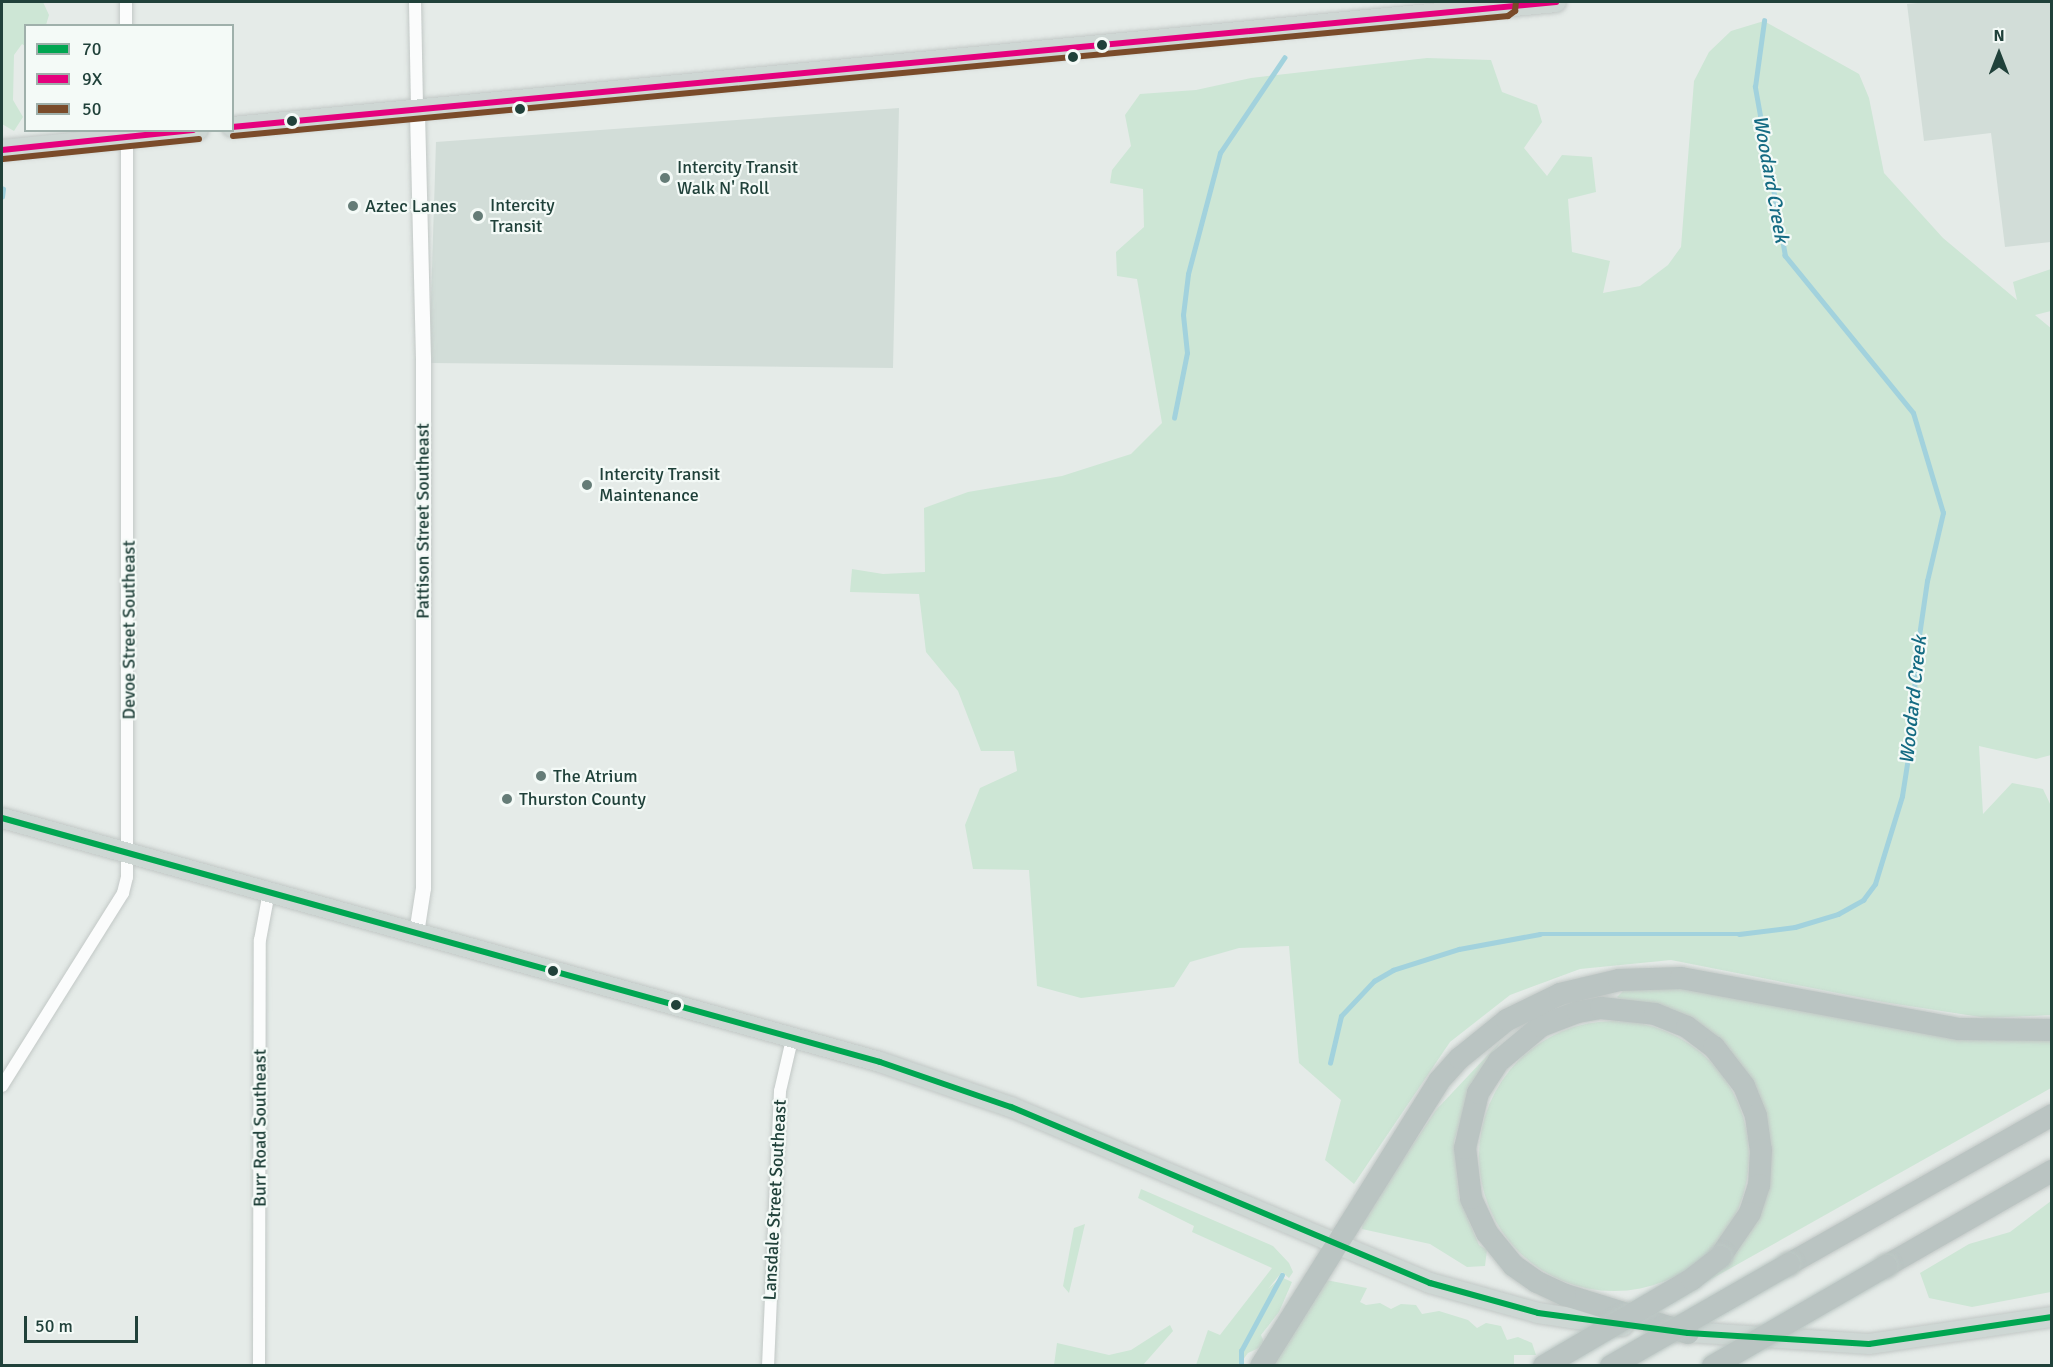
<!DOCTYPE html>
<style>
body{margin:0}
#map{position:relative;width:2053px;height:1367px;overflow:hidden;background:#e5ebe8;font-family:Signika,sans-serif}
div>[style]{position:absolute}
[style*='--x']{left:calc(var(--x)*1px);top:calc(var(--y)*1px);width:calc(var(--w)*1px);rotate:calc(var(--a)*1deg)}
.built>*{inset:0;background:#d2ddd8}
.green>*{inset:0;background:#cde6d5}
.round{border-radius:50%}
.stream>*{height:4.5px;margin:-2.25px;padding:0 2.25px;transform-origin:2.25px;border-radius:2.25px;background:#a2d2dd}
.roads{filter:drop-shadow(0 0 2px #c2c8c6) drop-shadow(0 0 2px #c2c8c6)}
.minor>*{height:12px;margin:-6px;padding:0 6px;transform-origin:6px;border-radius:6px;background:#fbfcfc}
.tertiary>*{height:15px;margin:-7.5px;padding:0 7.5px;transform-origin:7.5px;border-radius:7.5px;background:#fbfcfc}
.primary>*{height:20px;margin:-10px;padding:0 10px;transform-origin:10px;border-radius:10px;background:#ced7d4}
.motorway>*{height:22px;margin:-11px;padding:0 11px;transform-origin:11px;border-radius:11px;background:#bac4c2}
.bridges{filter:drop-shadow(0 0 2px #bcc7c4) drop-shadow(0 0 2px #bcc7c4)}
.motorway-bridge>*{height:22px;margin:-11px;padding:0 11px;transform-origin:11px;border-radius:11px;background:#bac4c2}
.bus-1>*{height:6px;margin:-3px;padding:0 3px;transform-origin:3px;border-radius:3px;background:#00a651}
.bus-2>*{height:6px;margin:-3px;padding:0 3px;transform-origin:3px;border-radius:3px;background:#e5007d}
.bus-3>*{height:6px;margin:-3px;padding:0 3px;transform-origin:3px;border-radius:3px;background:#7a4b2a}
.dots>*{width:16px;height:16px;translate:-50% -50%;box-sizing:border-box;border:3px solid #f4faf7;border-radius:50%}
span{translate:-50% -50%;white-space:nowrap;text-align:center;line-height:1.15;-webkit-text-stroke:4.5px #f4faf7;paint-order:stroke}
.poi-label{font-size:18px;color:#20413a}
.left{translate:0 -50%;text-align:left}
.street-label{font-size:18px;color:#20413a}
.water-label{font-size:20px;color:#146b83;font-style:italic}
.frame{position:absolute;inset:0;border:3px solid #20413a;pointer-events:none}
.legend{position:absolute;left:24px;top:24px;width:210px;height:108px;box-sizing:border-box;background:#f4faf7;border:2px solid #9fb0ab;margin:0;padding:8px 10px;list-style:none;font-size:18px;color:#20413a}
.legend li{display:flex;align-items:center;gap:12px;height:30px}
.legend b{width:30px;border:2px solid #9fb0ab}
.north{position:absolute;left:1969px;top:24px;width:60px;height:60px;-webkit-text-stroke:4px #f4faf7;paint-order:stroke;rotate:0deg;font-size:16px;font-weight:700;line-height:24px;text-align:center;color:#20413a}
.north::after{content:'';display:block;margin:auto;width:21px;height:27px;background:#20413a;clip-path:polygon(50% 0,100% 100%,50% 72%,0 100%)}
.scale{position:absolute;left:24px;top:1316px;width:114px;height:27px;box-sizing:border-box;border:3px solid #20413a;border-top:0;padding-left:8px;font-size:18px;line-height:21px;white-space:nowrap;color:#20413a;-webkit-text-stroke:4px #f4faf7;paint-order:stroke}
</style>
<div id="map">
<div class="built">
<div style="clip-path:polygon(1928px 2px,2051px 2px,2051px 242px,2005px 247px,1991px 133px,1924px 141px,1907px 4px)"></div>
<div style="clip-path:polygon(899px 108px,893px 368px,429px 363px,436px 142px)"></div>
</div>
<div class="green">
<div style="clip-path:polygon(2px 2px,43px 2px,49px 15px,46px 25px,26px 26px,25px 46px,22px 44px,14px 55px,13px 100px,23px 117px,14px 131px,2px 124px)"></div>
<div style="clip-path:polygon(1764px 21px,1859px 74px,1869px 98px,1884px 173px,1943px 238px,2017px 300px,2013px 282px,2051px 269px,2051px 311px,2035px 315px,2052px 329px,2051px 755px,2036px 759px,1979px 746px,1983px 814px,2012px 783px,2043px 789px,2051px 806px,2051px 1015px,1987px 1018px,1883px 1002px,1671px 960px,1580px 969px,1510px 995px,1450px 1042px,1354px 1184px,1325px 1160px,1341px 1100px,1299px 1063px,1289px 946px,1239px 948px,1190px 962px,1174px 987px,1081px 998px,1037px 986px,1029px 870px,973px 869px,965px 825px,980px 788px,1017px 771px,1014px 751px,981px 751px,958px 691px,926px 652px,919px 594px,850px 592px,852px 569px,883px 574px,925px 572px,924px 508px,968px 492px,1062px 476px,1131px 454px,1162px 423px,1137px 279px,1117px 276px,1116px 252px,1144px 227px,1143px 189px,1110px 183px,1112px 170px,1131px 146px,1125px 115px,1140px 94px,1196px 90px,1251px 78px,1427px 58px,1491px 60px,1502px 92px,1537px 105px,1542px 122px,1524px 148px,1547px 176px,1562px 155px,1592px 157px,1596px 192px,1568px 199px,1572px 252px,1610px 261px,1603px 293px,1640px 286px,1668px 265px,1681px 247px,1694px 81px,1709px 52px,1731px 31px)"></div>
<div style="clip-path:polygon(1663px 986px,2051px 1038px,2051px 1088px,1690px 1291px,1760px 1210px,1744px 1069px,1617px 997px,1624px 990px)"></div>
<div class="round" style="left:1479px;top:1021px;width:270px;height:270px"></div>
<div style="clip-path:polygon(1501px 1041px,1469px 1091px,1454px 1142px,1459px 1198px,1479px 1245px,1487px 1250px,1485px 1266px,1467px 1267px,1430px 1244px,1362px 1229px,1363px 1219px,1436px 1110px)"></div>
<div style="clip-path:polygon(1141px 1189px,1273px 1246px,1289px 1263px,1293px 1272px,1289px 1278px,1282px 1272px,1268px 1289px,1281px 1277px,1292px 1282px,1279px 1312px,1261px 1335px,1265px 1345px,1248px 1353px,1239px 1365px,1196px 1365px,1208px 1330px,1220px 1335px,1272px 1268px,1192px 1232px,1194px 1226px,1138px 1198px)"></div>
<div style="clip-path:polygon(2051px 1201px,2051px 1292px,1972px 1307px,1929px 1298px,1920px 1273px,1969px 1244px,2010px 1232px)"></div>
<div style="clip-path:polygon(1085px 1224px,1069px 1293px,1063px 1286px,1074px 1228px)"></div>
<div style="clip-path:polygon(1326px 1280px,1367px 1288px,1360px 1302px,1366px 1305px,1380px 1303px,1391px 1309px,1401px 1304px,1416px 1305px,1422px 1314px,1439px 1311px,1468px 1320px,1477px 1328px,1486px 1323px,1501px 1326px,1507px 1340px,1518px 1337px,1532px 1343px,1536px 1355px,1514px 1355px,1514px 1366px,1270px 1366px)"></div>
<div style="clip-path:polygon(1170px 1325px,1173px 1331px,1143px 1365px,1054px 1365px,1057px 1343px,1109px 1355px,1131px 1350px)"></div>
</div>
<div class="stream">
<div style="--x:2;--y:197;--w:8;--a:-83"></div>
<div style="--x:1174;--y:418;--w:66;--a:-78.7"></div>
<div style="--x:1187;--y:353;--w:38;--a:-96"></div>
<div style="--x:1183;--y:315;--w:41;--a:-83"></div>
<div style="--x:1188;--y:274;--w:125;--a:-75.2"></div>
<div style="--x:1220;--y:153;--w:115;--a:-56"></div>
<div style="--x:1330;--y:1063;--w:48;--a:-76.8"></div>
<div style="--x:1341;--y:1016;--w:48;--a:-46.7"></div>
<div style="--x:1374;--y:981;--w:22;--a:-30"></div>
<div style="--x:1393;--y:970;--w:69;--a:-17.7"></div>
<div style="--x:1459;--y:949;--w:82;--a:-10.5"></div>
<div style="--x:1540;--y:934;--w:199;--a:0"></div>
<div style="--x:1739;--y:934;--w:56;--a:-7.1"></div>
<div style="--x:1795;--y:927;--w:45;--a:-16.8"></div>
<div style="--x:1838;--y:914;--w:29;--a:-29"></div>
<div style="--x:1863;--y:900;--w:20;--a:-53"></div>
<div style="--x:1875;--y:884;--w:92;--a:-72.9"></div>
<div style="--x:1902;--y:796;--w:84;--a:-81.1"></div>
<div style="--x:1915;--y:713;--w:43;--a:-91.3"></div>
<div style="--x:1914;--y:670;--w:90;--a:-81.7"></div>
<div style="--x:1927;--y:581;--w:70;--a:-76.8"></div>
<div style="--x:1943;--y:513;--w:104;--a:-106.7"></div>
<div style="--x:1913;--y:413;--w:203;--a:-129.2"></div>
<div style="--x:1785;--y:256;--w:172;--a:-100.1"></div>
<div style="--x:1755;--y:87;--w:67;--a:-82.2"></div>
<div style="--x:1241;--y:1366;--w:15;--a:-90"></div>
<div style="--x:1241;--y:1351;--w:86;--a:-61.7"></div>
</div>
<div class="roads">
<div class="minor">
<div style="--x:126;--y:2;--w:24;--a:90"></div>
<div style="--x:415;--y:2;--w:108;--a:88.9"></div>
<div style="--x:2;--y:1086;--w:228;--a:-57.9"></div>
<div style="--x:123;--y:893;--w:16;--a:-76"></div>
<div style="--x:127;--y:877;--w:744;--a:-90"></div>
<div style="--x:259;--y:1366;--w:426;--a:-89.9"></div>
<div style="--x:260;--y:940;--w:49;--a:-79.4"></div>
<div style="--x:768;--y:1366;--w:275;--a:-87.5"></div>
<div style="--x:780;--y:1091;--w:57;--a:-76.9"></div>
</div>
<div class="tertiary">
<div style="--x:416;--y:933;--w:46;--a:-81.2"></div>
<div style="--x:423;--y:888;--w:530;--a:-90"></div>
<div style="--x:423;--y:358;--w:248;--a:-91.4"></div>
</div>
<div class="primary">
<div style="--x:232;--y:127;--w:1330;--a:-5.39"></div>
<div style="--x:2;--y:150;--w:197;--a:-5.8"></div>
<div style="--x:2;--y:818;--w:911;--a:15.53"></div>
<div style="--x:880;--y:1062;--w:139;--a:19"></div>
<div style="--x:1011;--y:1107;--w:454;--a:22.8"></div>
<div style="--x:1430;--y:1283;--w:112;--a:15.5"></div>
<div style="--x:1538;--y:1313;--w:86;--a:8.7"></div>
<div style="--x:1673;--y:1331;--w:196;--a:3.8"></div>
<div style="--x:1869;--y:1344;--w:185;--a:-8.4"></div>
</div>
<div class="motorway">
<div style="--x:1789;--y:1264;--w:302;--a:-29.5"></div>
<div style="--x:1886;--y:1266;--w:191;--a:-29.8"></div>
<div style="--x:1688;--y:1333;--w:129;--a:-162.8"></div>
<div style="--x:1565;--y:1295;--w:31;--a:-155"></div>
<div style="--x:1537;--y:1282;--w:29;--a:-145"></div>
<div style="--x:1513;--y:1265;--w:41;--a:-129.1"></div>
<div style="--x:1487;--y:1233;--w:38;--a:-115"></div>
<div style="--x:1471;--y:1198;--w:50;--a:-96.8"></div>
<div style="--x:1465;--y:1148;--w:57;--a:-76.7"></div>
<div style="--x:1478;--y:1093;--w:38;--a:-57"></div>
<div style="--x:1499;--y:1061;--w:55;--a:-39.8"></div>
<div style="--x:1541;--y:1026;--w:40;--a:-21"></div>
<div style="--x:1578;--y:1012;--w:23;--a:-10"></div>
<div style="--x:1601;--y:1008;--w:54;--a:6.3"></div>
<div style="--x:1655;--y:1014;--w:35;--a:22"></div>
<div style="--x:1687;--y:1027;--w:34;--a:37"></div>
<div style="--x:1714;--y:1047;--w:49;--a:52.4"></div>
<div style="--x:1744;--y:1086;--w:32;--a:68"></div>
<div style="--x:1756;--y:1116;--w:34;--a:82"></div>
<div style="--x:1761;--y:1150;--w:35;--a:93"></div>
<div style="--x:1759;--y:1185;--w:29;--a:108"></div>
<div style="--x:1750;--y:1213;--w:53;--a:124.3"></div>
<div style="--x:1261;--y:1366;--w:336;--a:-58"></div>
<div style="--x:1439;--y:1081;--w:31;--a:-48"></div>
<div style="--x:1460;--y:1058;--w:60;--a:-39"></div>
<div style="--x:1507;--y:1020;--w:59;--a:-26.1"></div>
<div style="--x:1560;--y:994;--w:61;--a:-13.3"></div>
<div style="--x:1619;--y:980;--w:62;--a:-1.8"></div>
<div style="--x:1681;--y:978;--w:283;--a:10.4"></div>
<div style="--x:1959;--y:1029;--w:93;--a:0.6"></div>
</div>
</div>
<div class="bridges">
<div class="motorway-bridge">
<div style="--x:1544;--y:1366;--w:172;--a:-30.4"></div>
<div style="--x:1692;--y:1279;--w:36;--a:-38"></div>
<div style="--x:1611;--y:1366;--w:205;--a:-29.8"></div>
<div style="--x:1713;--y:1366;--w:200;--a:-30"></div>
</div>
</div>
<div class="bus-1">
<div style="--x:2;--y:818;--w:911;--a:15.53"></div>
<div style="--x:880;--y:1062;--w:139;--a:19"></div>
<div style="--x:1011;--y:1107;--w:454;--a:22.8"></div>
<div style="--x:1430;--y:1283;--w:112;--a:15.5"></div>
<div style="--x:1538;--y:1313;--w:151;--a:7.6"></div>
<div style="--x:1688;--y:1333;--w:181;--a:3.5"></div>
<div style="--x:1869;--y:1344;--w:185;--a:-8.4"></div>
</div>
<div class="bus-2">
<div style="--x:232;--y:127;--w:1330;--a:-5.39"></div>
<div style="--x:2;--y:150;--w:192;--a:-6"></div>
</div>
<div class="bus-3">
<div style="--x:233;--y:136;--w:1281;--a:-5.38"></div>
<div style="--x:1508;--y:16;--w:9;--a:-36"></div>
<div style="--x:1515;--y:11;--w:9;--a:-84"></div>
<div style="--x:3;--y:159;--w:197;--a:-5.8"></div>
</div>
<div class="dots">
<div style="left:1102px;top:45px;background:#20413a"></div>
<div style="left:1073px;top:57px;background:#20413a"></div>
<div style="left:520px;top:109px;background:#20413a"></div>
<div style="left:292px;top:121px;background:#20413a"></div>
<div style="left:665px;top:178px;background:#657c77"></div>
<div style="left:353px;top:206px;background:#657c77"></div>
<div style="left:478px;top:216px;background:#657c77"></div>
<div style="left:587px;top:485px;background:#657c77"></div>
<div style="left:541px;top:776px;background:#657c77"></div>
<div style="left:507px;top:799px;background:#657c77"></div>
<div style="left:553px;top:971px;background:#20413a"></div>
<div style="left:676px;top:1005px;background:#20413a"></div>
</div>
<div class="poi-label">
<span class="left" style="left:677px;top:178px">Intercity Transit<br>Walk N' Roll</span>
<span class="left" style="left:365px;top:206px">Aztec Lanes</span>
<span class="left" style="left:490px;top:216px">Intercity<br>Transit</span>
<span class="left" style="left:599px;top:485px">Intercity Transit<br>Maintenance</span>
<span class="left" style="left:553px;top:776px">The Atrium</span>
<span class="left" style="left:519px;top:799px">Thurston County</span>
</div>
<div class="street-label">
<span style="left:423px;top:521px;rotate:-90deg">Pattison Street Southeast</span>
<span style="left:129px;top:630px;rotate:-90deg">Devoe Street Southeast</span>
<span style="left:260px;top:1128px;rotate:-90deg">Burr Road Southeast</span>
<span style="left:775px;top:1200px;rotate:-87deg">Lansdale Street Southeast</span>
</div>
<div class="water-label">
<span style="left:1771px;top:179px;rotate:80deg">Woodard Creek</span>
<span style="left:1913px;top:700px;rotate:-84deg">Woodard Creek</span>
</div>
<div class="frame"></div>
<ul class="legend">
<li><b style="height:8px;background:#00a651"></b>70</li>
<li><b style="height:8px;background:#e5007d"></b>9X</li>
<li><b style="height:8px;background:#7a4b2a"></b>50</li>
</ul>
<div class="north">N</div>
<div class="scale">50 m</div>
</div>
